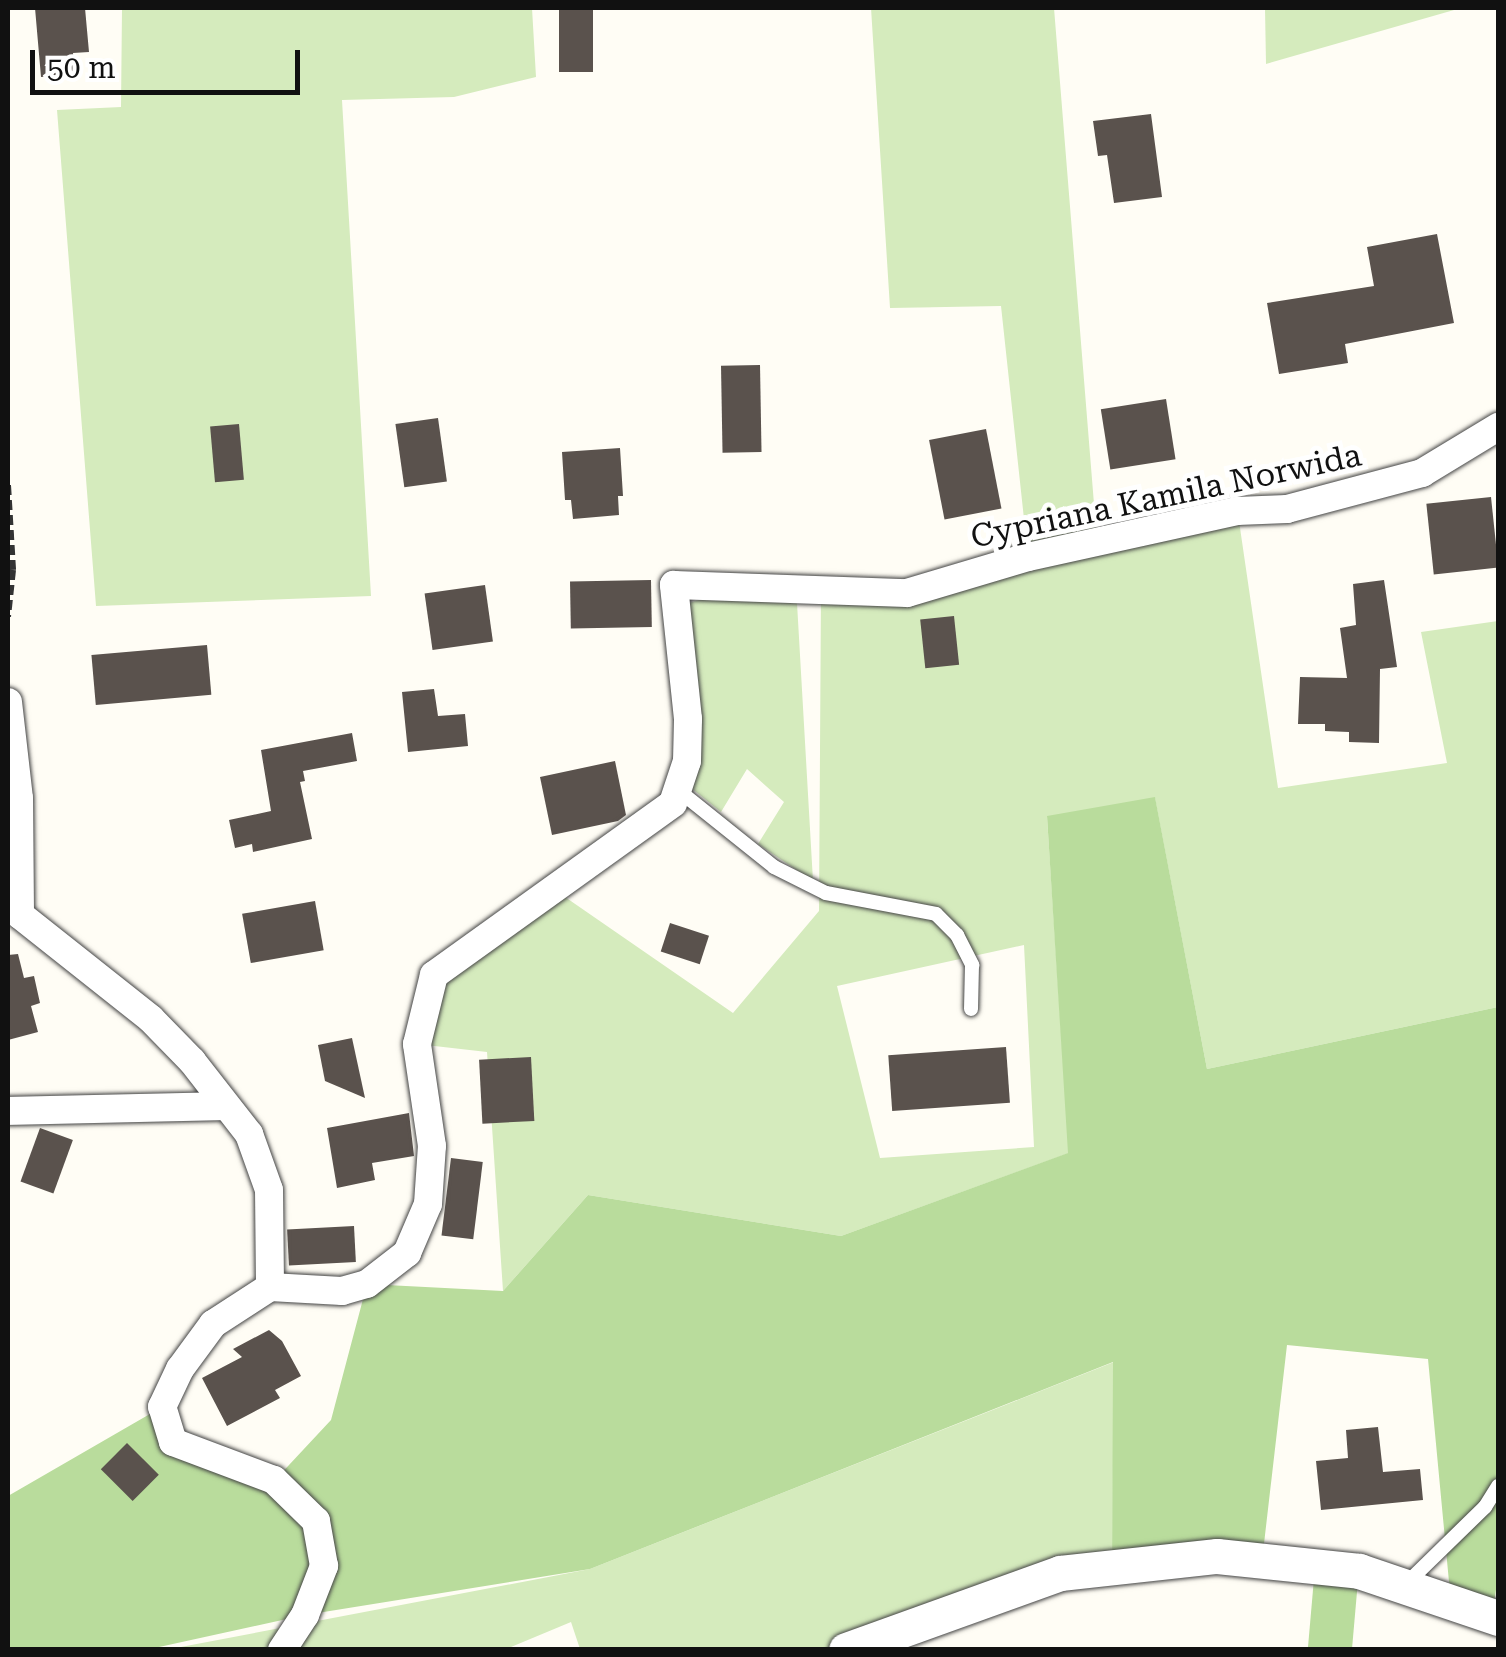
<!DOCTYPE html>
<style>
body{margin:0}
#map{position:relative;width:1506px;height:1657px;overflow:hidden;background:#fffdf5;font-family:"Roboto Serif",serif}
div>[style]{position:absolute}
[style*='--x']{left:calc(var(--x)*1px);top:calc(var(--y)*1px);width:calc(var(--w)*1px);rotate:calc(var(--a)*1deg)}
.green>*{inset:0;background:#d5ebbd}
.forest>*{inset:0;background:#b9dc9c;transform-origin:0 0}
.building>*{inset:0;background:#5a524d;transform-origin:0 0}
.path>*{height:6px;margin-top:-3px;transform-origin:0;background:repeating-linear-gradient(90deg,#333 0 10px,transparent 0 15px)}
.roads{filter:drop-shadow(0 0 2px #444) drop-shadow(0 0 2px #444)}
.service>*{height:14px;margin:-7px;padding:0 7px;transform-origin:7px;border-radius:7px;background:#fff}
.minor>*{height:28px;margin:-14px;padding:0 14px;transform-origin:14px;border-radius:14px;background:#fff}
.tertiary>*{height:35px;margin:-17.5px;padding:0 17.5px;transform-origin:17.5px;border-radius:17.5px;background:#fff}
span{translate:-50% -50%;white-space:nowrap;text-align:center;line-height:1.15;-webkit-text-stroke:10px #fff;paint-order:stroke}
.street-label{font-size:32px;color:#111}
.frame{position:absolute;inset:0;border:10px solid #111;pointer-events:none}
.scale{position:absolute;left:30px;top:50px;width:270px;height:45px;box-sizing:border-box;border:5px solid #111;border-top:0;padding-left:12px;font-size:30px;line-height:35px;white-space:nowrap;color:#111;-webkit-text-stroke:8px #fff;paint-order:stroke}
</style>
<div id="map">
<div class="green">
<div style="clip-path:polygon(122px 8px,532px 8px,536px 77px,454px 97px,342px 100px,371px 596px,96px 606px,57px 110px,121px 107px)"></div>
<div style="clip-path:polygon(evenodd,871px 8px,1054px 8px,1097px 541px,1239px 521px,1278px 788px,1447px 763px,1421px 632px,1498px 621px,1498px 1007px,1207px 1069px,1155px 798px,1047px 817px,1069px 1153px,841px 1236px,588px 1195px,503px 1291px,487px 1052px,417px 1044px,434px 975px,552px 888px,733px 1013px,819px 911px,821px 590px,907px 593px,1028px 556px,1001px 306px,890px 308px,871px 8px,1024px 945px,1034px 1147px,880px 1158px,837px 986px,1024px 945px)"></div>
<div style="clip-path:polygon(1265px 8px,1461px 8px,1266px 64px)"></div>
<div style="clip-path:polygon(709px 597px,797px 603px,813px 881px,758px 844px,784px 802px,747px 769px,721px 812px,690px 787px,689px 603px)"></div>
<div style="clip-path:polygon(1114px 1362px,1112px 1567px,847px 1649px,580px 1649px,571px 1622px,506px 1649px,165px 1650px,590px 1569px)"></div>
</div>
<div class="forest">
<div style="clip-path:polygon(1155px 797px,1207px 1069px,1498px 1007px,1498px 1576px,1492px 1617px,1451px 1603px,1428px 1359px,1287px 1345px,1262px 1561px,1112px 1567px,1113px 1362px,590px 1569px,305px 1615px,150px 1649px,8px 1649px,8px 1496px,162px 1407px,173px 1442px,275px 1480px,331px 1420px,367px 1284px,503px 1291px,588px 1195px,841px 1236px,1068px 1153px,1047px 816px)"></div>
<div style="left:1315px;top:1567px;width:44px;height:82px;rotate:5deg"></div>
</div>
<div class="building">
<div style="clip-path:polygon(35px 8px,85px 8px,89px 52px,73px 53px,75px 74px,41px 77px)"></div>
<div style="left:559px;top:8px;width:34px;height:64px"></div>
<div style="clip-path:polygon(1151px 114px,1162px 197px,1114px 203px,1107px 155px,1098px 156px,1093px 121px)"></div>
<div style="clip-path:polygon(1437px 234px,1454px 323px,1345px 344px,1348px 363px,1279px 374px,1267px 303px,1374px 286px,1367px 247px)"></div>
<div style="left:760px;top:365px;width:87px;height:39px;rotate:89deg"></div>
<div style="left:1166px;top:399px;width:61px;height:66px;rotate:81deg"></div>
<div style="left:438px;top:418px;width:64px;height:43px;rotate:82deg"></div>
<div style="left:239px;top:424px;width:56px;height:29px;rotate:85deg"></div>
<div style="left:986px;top:429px;width:81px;height:58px;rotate:79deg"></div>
<div style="clip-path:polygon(620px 448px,623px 496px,618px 496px,619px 515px,573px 519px,571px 500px,565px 500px,562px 452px)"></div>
<div style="left:1491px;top:497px;width:71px;height:65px;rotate:84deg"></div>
<div style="left:651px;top:580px;width:47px;height:81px;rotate:89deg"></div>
<div style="clip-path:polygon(1384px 580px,1397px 667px,1380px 669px,1379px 743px,1349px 742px,1349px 732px,1325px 731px,1325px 724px,1298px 724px,1300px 677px,1347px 678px,1340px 628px,1356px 625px,1353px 584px)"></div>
<div style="left:485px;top:585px;width:57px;height:61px;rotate:82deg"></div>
<div style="left:954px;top:616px;width:49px;height:34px;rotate:84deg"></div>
<div style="left:207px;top:645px;width:50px;height:116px;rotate:85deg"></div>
<div style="clip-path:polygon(434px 689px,438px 716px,465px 714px,468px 746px,408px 752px,402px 692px)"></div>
<div style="clip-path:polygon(352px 733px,357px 761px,303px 771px,305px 781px,300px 782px,312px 839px,253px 852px,252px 844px,235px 848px,229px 820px,271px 811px,261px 750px)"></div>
<div style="clip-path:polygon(615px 761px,626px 815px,618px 821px,552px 835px,540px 777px)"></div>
<div style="left:315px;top:901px;width:50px;height:74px;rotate:80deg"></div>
<div style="left:670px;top:923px;width:41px;height:30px;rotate:18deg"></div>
<div style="clip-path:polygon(18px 954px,24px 978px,34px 976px,40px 1003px,31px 1006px,38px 1032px,8px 1040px,8px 955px)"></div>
<div style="clip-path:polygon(352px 1038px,365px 1098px,325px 1081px,318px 1045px)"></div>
<div style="left:1006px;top:1047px;width:56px;height:118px;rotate:86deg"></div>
<div style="left:531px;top:1057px;width:64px;height:52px;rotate:87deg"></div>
<div style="clip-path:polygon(409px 1113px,414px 1156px,372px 1163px,375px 1180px,337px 1188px,327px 1128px)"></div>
<div style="left:40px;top:1128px;width:35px;height:57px;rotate:20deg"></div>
<div style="left:451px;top:1158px;width:32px;height:78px;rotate:7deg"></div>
<div style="left:354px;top:1226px;width:36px;height:67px;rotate:87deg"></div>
<div style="clip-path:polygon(269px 1330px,282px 1341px,301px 1376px,275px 1390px,280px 1398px,227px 1426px,202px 1378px,242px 1357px,233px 1349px)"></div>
<div style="clip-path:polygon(1378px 1427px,1383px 1472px,1420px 1469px,1423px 1500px,1321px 1510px,1316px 1461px,1348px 1458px,1346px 1430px)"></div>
<div style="left:127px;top:1443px;width:45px;height:37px;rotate:45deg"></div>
</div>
<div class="path">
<div style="--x:8;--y:485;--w:85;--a:86.6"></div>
<div style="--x:13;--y:570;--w:47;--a:96.1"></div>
</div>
<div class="roads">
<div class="service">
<div style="--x:678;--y:790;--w:123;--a:38.7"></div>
<div style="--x:774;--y:867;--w:58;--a:26.6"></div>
<div style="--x:826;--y:893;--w:112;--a:10.8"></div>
<div style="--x:936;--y:914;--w:30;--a:45"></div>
<div style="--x:957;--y:935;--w:34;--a:63"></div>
<div style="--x:972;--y:965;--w:44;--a:91.3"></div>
<div style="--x:1407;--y:1583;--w:109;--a:-44.3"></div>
<div style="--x:1485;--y:1507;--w:25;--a:-58"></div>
</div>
<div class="minor">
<div style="--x:8;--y:702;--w:97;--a:83.5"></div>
<div style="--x:19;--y:798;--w:117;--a:89.5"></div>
<div style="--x:20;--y:915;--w:167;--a:38.4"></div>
<div style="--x:151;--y:1019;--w:59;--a:45.7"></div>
<div style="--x:192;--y:1061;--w:93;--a:52"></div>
<div style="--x:249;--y:1134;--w:59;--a:70.3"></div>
<div style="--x:269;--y:1190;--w:97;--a:89.4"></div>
<div style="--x:8;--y:1111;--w:217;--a:-1.3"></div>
<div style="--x:282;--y:1650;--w:42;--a:-56.7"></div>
<div style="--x:305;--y:1615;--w:53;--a:-68.8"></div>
<div style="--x:324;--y:1566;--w:46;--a:-100.1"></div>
<div style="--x:316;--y:1521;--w:59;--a:-135.7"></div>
<div style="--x:274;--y:1480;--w:108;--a:-159.4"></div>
<div style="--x:173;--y:1442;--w:37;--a:-107"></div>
<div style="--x:162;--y:1407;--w:42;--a:-64.7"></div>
<div style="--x:180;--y:1369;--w:56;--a:-53.7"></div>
<div style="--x:213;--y:1324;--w:68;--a:-33"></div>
<div style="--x:270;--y:1287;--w:72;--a:3.2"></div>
<div style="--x:342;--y:1291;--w:26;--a:-16"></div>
<div style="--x:367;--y:1284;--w:51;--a:-37.8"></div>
<div style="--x:407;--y:1253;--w:53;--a:-66.8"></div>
<div style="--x:428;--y:1204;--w:58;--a:-86.1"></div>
<div style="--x:432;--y:1146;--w:103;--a:-98.4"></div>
<div style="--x:417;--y:1044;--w:71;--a:-76.2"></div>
<div style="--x:434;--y:975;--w:294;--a:-35.7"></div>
<div style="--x:673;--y:803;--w:44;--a:-71.6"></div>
<div style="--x:687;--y:761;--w:42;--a:-88.6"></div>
<div style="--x:688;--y:719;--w:135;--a:-96"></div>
<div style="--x:674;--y:585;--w:233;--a:2"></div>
<div style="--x:907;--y:593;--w:126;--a:-16.6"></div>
<div style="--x:1028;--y:557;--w:214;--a:-12.4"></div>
<div style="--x:1237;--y:511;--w:50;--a:-2.3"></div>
<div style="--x:1287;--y:509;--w:140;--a:-14.9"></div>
<div style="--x:1422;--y:473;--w:89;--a:-31.2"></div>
</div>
<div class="tertiary">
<div style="--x:846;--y:1650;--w:227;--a:-19.8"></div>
<div style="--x:1060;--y:1573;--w:158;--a:-6.2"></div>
<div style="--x:1217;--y:1556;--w:143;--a:6"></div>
<div style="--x:1359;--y:1571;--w:147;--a:18.7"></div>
</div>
</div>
<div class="street-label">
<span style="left:1166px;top:496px;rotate:-12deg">Cypriana Kamila Norwida</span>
</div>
<div class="frame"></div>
<div class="scale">50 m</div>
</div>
